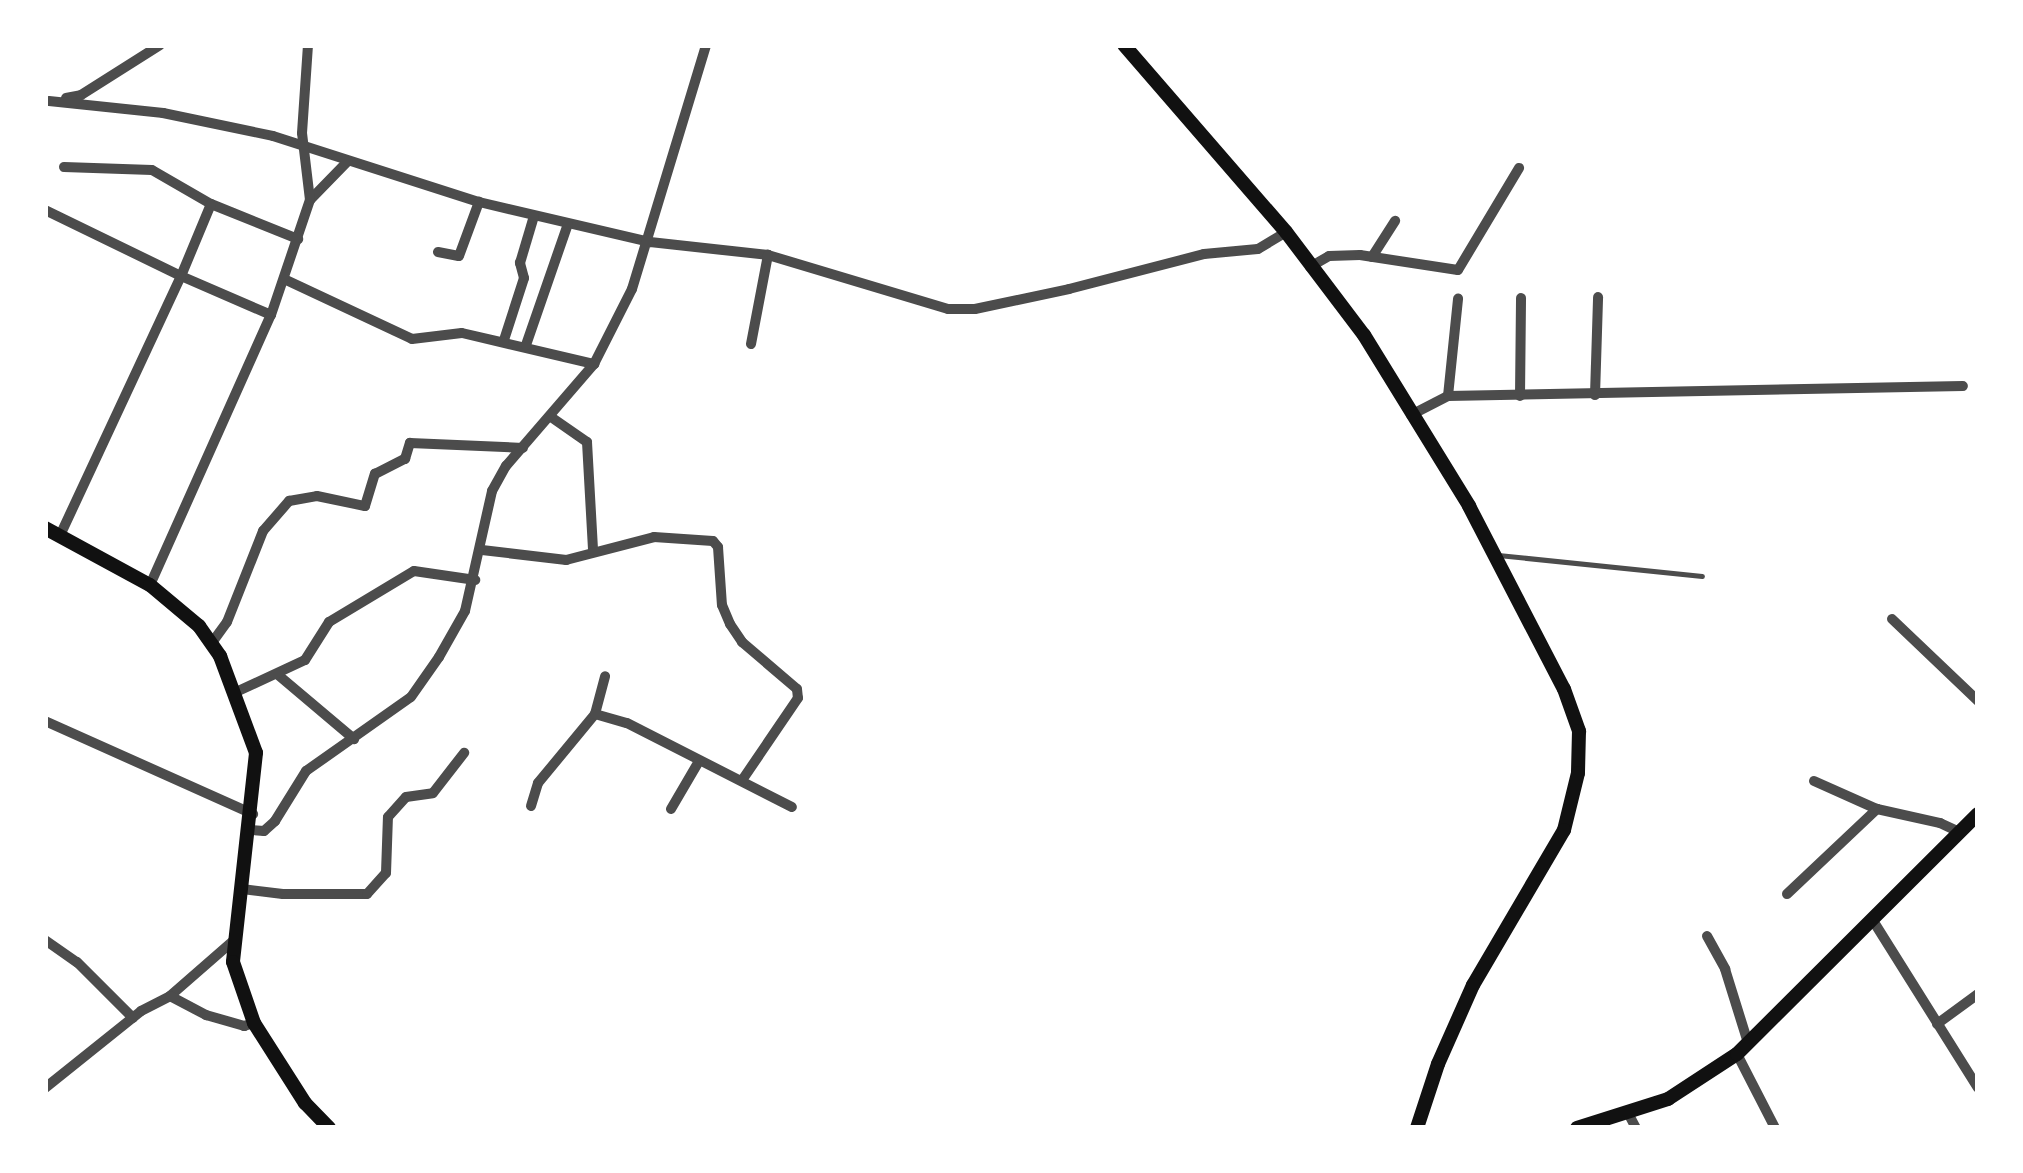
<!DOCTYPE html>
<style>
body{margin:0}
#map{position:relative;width:2023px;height:1173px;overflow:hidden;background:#fff;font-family:"Nunito Sans",sans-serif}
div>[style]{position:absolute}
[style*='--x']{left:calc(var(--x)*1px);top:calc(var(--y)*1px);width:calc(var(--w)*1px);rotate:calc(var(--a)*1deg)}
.service>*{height:5px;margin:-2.5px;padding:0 2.5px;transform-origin:2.5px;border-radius:2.5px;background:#4c4c4c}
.minor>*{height:10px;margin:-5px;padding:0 5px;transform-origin:5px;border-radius:5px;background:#4c4c4c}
.secondary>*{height:14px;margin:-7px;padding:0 7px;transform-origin:7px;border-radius:7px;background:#111}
span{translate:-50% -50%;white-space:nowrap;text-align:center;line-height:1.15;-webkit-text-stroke:10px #fff;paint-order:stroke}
.frame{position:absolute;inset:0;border:48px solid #fff;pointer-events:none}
</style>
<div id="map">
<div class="service">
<div style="--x:1498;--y:555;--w:205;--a:5.9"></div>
</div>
<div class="minor">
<div style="--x:66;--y:98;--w:15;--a:-11"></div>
<div style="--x:81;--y:95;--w:93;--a:-32.3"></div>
<div style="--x:49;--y:101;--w:115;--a:6"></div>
<div style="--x:163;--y:113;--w:112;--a:11.8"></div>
<div style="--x:273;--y:136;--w:216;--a:17.8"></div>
<div style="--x:479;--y:202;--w:176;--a:13.2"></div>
<div style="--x:650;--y:242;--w:119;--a:6.3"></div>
<div style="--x:768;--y:255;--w:188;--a:16.7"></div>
<div style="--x:948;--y:309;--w:27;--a:0"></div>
<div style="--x:975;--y:309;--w:96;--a:-12"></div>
<div style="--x:1069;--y:289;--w:139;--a:-14.5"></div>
<div style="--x:1204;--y:254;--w:54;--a:-5.3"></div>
<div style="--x:1258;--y:249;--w:33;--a:-31"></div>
<div style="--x:64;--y:167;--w:88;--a:2"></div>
<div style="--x:152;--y:170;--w:68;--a:30"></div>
<div style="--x:211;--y:204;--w:94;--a:21.9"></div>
<div style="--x:310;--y:200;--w:54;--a:-45.7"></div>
<div style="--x:211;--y:204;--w:78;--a:112.6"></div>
<div style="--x:181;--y:276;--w:98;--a:23.4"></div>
<div style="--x:45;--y:210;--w:151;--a:25.9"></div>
<div style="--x:181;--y:276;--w:287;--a:115"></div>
<div style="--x:438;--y:252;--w:21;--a:11"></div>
<div style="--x:459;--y:256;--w:58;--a:-69.7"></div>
<div style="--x:1372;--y:257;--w:43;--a:-57.4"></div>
<div style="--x:1310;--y:267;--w:22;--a:-30"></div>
<div style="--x:1329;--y:256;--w:31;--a:-2"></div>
<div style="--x:1360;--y:255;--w:99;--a:8.7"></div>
<div style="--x:1458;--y:270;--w:119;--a:-59.1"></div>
<div style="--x:284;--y:279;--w:141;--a:25.1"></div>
<div style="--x:412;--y:339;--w:50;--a:-6.8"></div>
<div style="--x:462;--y:333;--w:136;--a:13.2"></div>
<div style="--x:504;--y:340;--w:65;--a:-72.1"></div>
<div style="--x:524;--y:278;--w:16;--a:-105"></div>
<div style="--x:520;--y:263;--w:49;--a:-73.4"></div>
<div style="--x:751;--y:344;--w:91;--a:-79.2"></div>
<div style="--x:526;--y:345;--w:128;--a:-70.9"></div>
<div style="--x:1595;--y:395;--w:98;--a:-88.2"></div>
<div style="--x:1448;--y:396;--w:98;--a:-84.1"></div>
<div style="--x:1520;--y:396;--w:98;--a:-89.4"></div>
<div style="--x:1411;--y:415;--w:42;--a:-27.2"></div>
<div style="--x:1448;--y:396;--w:515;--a:-1.11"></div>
<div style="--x:551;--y:417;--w:44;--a:34.8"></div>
<div style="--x:587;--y:442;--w:109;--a:86.8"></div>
<div style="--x:482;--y:550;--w:85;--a:6.8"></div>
<div style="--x:566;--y:560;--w:91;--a:-14.6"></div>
<div style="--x:654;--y:537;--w:59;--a:3.9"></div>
<div style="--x:713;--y:541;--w:8;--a:50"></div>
<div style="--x:718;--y:547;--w:58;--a:86.1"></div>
<div style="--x:722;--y:605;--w:21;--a:67"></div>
<div style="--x:730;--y:624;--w:22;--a:56"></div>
<div style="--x:742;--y:642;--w:72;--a:40.5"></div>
<div style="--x:797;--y:689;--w:9;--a:84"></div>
<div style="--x:798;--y:698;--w:98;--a:124.2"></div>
<div style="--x:150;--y:585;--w:296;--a:-65.9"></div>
<div style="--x:271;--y:315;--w:121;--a:-71.3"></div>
<div style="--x:310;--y:200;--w:67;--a:-96.8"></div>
<div style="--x:302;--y:133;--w:88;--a:-86.1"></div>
<div style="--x:1892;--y:619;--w:119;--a:43.6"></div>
<div style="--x:211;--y:644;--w:27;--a:-54"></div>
<div style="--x:227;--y:622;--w:98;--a:-68.4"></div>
<div style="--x:263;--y:531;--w:40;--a:-49"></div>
<div style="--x:289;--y:501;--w:28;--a:-10"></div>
<div style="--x:317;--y:496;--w:49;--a:11.8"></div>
<div style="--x:365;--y:506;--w:34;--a:-73"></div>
<div style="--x:375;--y:474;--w:34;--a:-27"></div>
<div style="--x:405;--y:459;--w:17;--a:-73"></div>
<div style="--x:410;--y:443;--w:113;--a:2.5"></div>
<div style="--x:277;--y:674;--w:101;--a:40.2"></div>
<div style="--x:236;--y:692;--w:76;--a:-24.9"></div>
<div style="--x:305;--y:660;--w:45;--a:-57.7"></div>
<div style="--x:329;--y:622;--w:99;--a:-31"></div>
<div style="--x:414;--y:571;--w:62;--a:8.4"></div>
<div style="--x:595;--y:714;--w:39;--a:-75"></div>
<div style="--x:45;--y:721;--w:228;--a:24.1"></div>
<div style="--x:1814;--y:781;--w:69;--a:24"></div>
<div style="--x:1877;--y:809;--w:65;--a:12.5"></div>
<div style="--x:1940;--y:823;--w:21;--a:25"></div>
<div style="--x:531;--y:806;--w:24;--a:-73"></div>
<div style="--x:538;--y:783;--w:89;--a:-50.4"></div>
<div style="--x:595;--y:714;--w:33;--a:16"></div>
<div style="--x:627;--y:723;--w:185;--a:27"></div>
<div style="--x:671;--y:809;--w:56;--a:-59.7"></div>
<div style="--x:251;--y:830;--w:13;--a:4"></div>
<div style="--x:264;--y:831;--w:15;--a:-42"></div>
<div style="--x:275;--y:821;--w:59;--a:-58.2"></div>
<div style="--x:306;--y:771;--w:128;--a:-35.2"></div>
<div style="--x:411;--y:697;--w:49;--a:-55"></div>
<div style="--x:439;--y:657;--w:53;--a:-60.5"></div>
<div style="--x:465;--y:611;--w:123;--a:-77.3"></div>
<div style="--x:492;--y:491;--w:29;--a:-61"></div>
<div style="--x:506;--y:466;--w:135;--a:-49.2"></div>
<div style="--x:594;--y:364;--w:84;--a:-63.1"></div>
<div style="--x:632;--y:289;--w:255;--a:-73.1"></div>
<div style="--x:242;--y:889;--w:41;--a:7"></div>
<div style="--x:283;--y:894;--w:84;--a:0"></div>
<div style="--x:367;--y:894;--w:28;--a:-48"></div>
<div style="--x:386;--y:873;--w:56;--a:-88"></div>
<div style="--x:388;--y:817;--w:27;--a:-48"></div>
<div style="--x:406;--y:797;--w:27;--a:-8"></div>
<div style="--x:433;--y:793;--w:51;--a:-52.2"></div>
<div style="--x:1787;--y:894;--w:124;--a:-43.4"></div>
<div style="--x:1872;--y:919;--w:199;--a:57.9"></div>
<div style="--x:1707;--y:936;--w:38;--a:61"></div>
<div style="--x:1725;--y:969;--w:77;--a:72.7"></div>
<div style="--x:45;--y:940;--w:39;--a:35"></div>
<div style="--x:77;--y:962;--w:79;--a:45"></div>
<div style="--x:170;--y:996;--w:84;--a:-41.1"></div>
<div style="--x:1937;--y:1024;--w:51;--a:-36.2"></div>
<div style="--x:1737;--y:1054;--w:83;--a:62.8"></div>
<div style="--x:45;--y:1088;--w:123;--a:-38.7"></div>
<div style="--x:141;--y:1011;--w:33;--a:-27"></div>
<div style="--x:170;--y:996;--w:41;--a:27.8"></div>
<div style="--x:206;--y:1015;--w:40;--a:16"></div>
<div style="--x:244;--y:1026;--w:10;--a:-17"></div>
<div style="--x:1628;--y:1113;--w:17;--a:62"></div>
</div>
<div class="secondary">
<div style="--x:1124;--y:45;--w:247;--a:49.1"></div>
<div style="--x:1286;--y:232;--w:129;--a:52.9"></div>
<div style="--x:1364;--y:335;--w:201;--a:58.4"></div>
<div style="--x:1469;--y:506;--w:206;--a:62.6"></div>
<div style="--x:1564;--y:689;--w:45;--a:70.3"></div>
<div style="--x:1579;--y:731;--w:42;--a:91.4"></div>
<div style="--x:1578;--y:773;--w:59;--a:103.8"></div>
<div style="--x:1564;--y:830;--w:180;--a:120.4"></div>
<div style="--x:1473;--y:985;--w:86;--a:113.9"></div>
<div style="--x:1438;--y:1064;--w:67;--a:108.2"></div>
<div style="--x:45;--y:528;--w:119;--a:28.5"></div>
<div style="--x:150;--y:585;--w:64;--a:39.9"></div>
<div style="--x:199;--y:626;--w:37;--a:55"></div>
<div style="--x:220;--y:656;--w:103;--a:69.6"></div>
<div style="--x:256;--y:753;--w:210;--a:96.3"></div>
<div style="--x:233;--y:962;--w:65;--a:71"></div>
<div style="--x:254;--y:1023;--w:95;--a:57.5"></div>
<div style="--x:305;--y:1103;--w:35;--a:46"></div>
<div style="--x:1577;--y:1128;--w:96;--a:-17.7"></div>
<div style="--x:1668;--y:1099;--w:82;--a:-33.1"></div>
<div style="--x:1737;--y:1054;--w:340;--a:-44.9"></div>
</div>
<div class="frame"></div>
</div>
